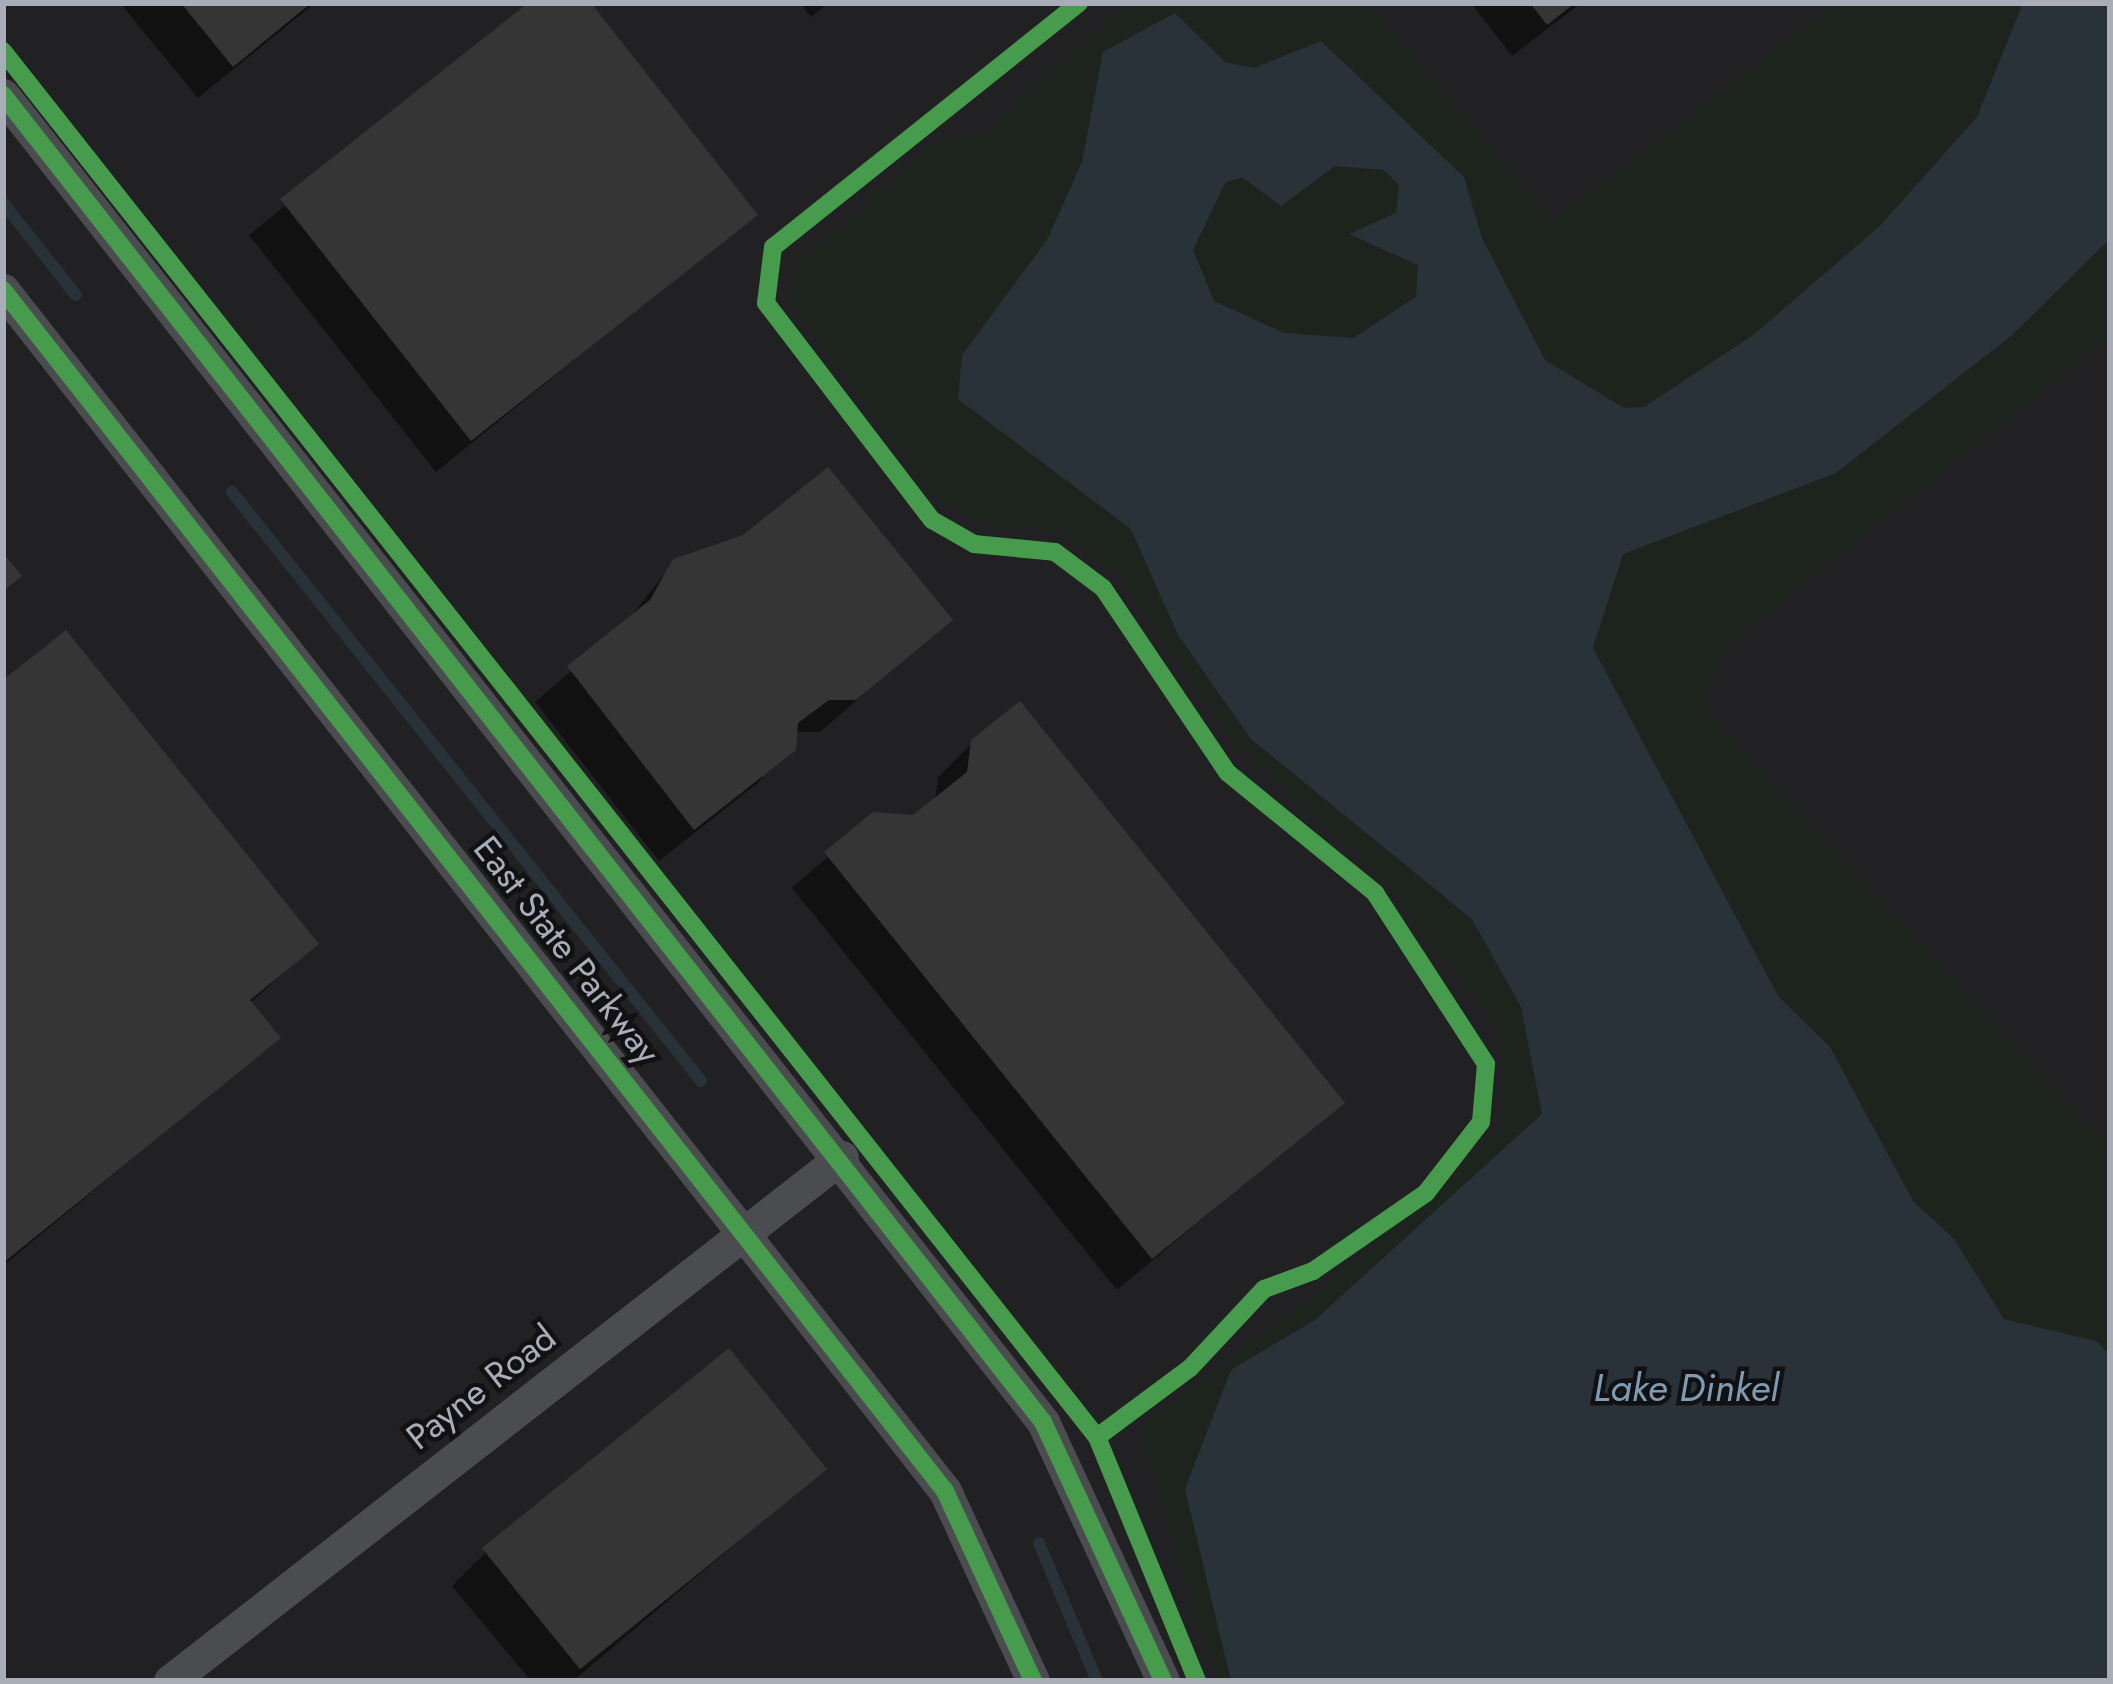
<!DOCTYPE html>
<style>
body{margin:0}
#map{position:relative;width:2113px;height:1684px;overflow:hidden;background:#171717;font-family:Jost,sans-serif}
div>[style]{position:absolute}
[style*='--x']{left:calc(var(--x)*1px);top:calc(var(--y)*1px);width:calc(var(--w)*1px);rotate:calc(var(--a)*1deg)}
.built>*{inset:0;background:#212123;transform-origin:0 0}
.green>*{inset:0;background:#1d241e}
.water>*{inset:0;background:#2a3239}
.shadow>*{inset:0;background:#0007}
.stream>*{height:12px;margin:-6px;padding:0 6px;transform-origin:6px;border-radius:6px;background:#2a3239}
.building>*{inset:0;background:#353536;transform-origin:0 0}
.minor>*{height:33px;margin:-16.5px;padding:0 16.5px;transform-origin:16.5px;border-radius:16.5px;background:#4b4c50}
.cycleway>*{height:18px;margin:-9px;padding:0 9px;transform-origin:9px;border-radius:9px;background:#469c4c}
span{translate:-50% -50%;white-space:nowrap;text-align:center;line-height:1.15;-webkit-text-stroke:9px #111113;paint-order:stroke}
.street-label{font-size:36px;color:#a8adb8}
.water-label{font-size:39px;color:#7f9bb3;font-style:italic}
.frame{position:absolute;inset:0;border:6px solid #a8adb8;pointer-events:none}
</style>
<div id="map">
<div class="built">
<div style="left:3px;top:3px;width:2107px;height:1678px"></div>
</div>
<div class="green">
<div style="clip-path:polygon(1131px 3px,1368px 3px,1553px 221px,1836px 3px,2110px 3px,2110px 336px,1724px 649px,1704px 709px,2110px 1149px,2110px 1681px,1217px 1681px,1140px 1430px,1417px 1213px,1504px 1122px,1501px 1031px,1376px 871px,1231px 739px,1118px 575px,1060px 531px,984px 524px,932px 495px,792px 303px,797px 263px,941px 140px,984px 133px)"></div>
</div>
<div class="water">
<div style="clip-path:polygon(evenodd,2023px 3px,2110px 3px,2110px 239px,2012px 335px,1836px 473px,1623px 554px,1593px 648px,1778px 996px,1830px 1047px,1913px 1201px,1954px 1239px,2004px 1319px,2096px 1341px,2110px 1355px,2110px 1681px,1231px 1681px,1185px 1489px,1231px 1370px,1315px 1320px,1542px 1114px,1521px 1007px,1472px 919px,1251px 739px,1178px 635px,1131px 529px,958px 399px,962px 355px,1047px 240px,1082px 162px,1103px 52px,1175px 13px,1225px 62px,1254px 68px,1321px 41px,1464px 177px,1482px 238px,1545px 360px,1624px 408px,1644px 407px,1752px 336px,1880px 226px,1977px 117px,2023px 3px,1335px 166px,1384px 170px,1399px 185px,1396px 213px,1349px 234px,1418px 265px,1416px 297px,1353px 338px,1284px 333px,1214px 301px,1193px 250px,1225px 183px,1242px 177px,1281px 206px,1335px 166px)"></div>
</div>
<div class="shadow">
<div style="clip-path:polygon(120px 3px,315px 3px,198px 98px)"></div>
<div style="clip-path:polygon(533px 3px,587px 3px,754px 214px,436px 472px,249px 235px)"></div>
<div style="clip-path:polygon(800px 3px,828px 3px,811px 17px)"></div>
<div style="clip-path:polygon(1471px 3px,1581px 3px,1512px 56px)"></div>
<div style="clip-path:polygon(675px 561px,949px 620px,820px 732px,794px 732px,758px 783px,659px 861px,535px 702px,624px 625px)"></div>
<div style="clip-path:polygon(3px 684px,315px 944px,249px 1004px,277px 1038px,3px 1266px)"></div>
<div style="clip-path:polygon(973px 742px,1341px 1103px,1117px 1290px,792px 888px,874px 816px,914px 818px,935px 801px,938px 777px)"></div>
<div style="clip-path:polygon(824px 1469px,573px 1681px,531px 1681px,452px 1586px,486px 1552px)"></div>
</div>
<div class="stream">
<div style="--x:3;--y:203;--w:117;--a:51.6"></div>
<div style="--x:232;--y:492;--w:753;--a:51.47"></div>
<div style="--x:1039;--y:1543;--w:150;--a:67.2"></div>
</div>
<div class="building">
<div style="clip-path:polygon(181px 3px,311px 3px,233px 67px)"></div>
<div style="clip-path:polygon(528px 3px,591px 3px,758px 215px,471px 441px,280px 199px)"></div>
<div style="clip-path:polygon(1530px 3px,1575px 3px,1547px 25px)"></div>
<div style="clip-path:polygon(828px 467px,953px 620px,856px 700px,829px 700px,798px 723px,796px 750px,694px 830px,567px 666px,650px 600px,673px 559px,743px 535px)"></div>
<div style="clip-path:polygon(3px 553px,22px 576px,3px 591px)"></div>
<div style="clip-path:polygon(66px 630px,319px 944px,250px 1000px,281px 1038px,3px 1263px,3px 680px)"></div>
<div style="clip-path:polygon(1020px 701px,1345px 1103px,1152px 1259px,824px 852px,873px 812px,913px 815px,967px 772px,971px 740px)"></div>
<div style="left:729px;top:1348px;width:156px;height:318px;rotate:51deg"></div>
</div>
<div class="minor">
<div style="--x:3;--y:95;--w:1686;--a:51.91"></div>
<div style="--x:1043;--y:1422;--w:285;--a:65.1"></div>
<div style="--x:3;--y:290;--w:1526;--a:51.89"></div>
<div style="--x:945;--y:1491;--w:209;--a:65.1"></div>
<div style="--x:170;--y:1681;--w:852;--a:-37.95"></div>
</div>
<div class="cycleway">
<div style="--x:1079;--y:3;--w:391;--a:141.4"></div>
<div style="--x:773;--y:247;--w:56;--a:97.1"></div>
<div style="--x:766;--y:303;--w:273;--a:52.6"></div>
<div style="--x:932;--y:520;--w:48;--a:29.7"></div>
<div style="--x:974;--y:544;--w:81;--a:5.6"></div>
<div style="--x:1055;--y:552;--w:60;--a:36.9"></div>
<div style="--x:1103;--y:588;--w:223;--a:56"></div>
<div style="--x:1228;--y:773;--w:190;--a:39.2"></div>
<div style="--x:1375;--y:893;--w:204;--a:57"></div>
<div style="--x:1486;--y:1064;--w:58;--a:94.9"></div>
<div style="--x:1481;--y:1122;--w:90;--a:127.8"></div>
<div style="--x:1426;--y:1193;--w:137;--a:145.4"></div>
<div style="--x:1313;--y:1271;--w:52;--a:159.8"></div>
<div style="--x:1264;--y:1289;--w:108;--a:133.1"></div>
<div style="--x:1190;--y:1368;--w:116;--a:143.4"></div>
<div style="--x:1097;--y:1437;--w:264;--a:67.7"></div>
<div style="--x:3;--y:51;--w:1766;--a:51.72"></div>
<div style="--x:3;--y:95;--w:1686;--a:51.91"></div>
<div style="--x:1043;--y:1422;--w:285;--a:65.1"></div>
<div style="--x:3;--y:290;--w:1526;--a:51.89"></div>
<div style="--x:945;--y:1491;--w:209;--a:65.1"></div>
</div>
<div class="street-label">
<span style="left:567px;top:950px;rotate:52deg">East State Parkway</span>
<span style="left:481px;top:1387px;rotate:-38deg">Payne Road</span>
</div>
<div class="water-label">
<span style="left:1686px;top:1388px">Lake Dinkel</span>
</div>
<div class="frame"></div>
</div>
